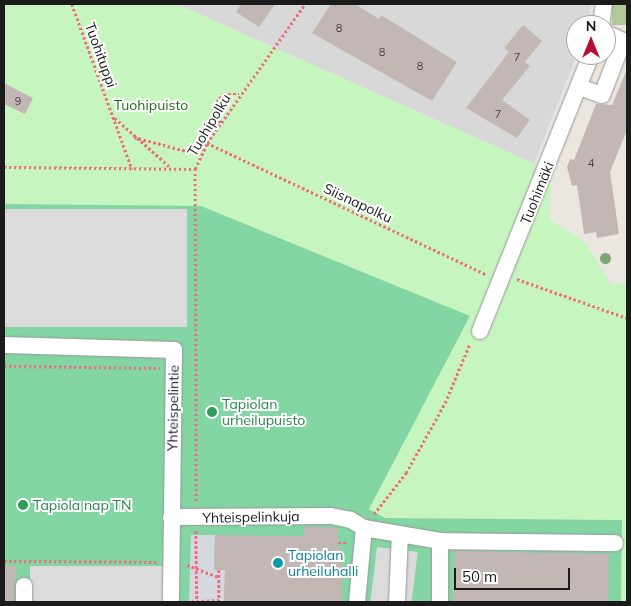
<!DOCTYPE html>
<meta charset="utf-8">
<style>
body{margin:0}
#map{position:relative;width:631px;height:606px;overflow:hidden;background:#ece6e1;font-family:Mulish,sans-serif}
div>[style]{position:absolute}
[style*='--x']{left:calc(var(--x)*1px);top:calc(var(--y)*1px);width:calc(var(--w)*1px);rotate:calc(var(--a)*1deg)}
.residential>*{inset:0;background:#d9d8d8}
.forest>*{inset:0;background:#b1c898;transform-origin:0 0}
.park>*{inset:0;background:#c7f5bf}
.pitch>*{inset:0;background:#83d6a3}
.parking>*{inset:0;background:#dbdbdb;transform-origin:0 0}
.plaza>*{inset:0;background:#d5d8e1}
.building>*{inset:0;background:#c3b7b5;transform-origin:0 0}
.path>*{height:2.5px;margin-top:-1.25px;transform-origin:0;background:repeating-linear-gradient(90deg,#ef6e7e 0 2.5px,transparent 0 5px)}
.roads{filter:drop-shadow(0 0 1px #989898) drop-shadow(0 0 1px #989898)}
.minor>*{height:16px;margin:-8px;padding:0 8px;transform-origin:8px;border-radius:8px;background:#fff}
.trees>*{width:11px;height:11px;margin:-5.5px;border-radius:50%;background:#7ca56f}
.dots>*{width:14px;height:14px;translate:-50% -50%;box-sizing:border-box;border:2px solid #fff;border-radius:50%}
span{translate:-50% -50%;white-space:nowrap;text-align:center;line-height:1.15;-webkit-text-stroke:4px #fff;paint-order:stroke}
.number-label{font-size:11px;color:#454242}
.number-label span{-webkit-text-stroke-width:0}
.street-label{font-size:14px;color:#1b1b1b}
.park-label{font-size:14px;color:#206f12}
.leisure-label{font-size:14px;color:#27864d}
.left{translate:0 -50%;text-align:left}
.culture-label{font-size:14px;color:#0d838f}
.frame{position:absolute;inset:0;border:5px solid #1b1b1b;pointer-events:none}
.north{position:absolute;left:566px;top:15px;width:50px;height:50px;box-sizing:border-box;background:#fff;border:1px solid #a4a4a4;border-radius:50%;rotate:0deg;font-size:14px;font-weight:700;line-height:20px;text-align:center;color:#1b1b1b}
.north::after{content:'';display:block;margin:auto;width:18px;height:22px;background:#b80e34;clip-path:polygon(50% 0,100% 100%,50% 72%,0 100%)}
.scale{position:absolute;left:454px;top:568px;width:116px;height:22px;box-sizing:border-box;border:2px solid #1b1b1b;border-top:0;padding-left:6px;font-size:15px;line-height:18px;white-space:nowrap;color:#1b1b1b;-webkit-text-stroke:4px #fff;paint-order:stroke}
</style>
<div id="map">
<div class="residential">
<div style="clip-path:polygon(177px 4px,591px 4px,588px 25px,576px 25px,577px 55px,534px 164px)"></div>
</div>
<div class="forest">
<div style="left:612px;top:4px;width:15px;height:21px"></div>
</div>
<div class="park">
<div style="clip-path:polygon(4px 4px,177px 4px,551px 171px,550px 220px,585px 242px,611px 284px,627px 283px,627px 602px,621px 602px,622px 520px,385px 518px,369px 508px,470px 317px,4px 204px)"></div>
</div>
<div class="pitch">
<div style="clip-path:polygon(4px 204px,201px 206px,470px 316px,369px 509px,385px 518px,622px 520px,621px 602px,4px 602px)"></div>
</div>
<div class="parking">
<div style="left:4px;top:209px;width:183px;height:118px"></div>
<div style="left:377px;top:547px;width:41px;height:55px;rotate:7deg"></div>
<div style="left:30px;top:566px;width:134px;height:36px"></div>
</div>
<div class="plaza">
<div style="clip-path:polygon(191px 535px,215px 535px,214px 570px,225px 570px,224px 602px,189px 602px)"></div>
</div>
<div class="building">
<div style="clip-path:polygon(241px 4px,275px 4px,259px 27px,236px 12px)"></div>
<div style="clip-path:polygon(331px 4px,355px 4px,379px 19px,381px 15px,457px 62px,432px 101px,312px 33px)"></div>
<div style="clip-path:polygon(523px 25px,542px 41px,525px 62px,530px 66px,502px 100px,530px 120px,517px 138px,466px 108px,509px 52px,504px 48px)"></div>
<div style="clip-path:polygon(627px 69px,627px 130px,610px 172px,619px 234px,597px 238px,596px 232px,584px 234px,577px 185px,572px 186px,567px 167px,570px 159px,574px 160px,596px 104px,612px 105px)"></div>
<div style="clip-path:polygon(4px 83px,33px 98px,25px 114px,4px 104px)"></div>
<div style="clip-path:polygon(304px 526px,338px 528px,338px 549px,342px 549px,342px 602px,224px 602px,225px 570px,214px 570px,215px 535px,304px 536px)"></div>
<div style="left:454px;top:551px;width:155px;height:51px;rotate:1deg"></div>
<div style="clip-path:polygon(4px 566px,16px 566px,14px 602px,4px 602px)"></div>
</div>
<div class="path">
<div style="--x:72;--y:4;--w:176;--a:70"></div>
<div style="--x:115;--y:118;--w:74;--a:41.7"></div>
<div style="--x:220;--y:123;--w:16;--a:-117"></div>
<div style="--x:213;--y:109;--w:8;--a:-67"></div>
<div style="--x:216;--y:102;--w:11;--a:-49"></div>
<div style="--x:223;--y:94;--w:16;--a:0"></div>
<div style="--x:134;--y:137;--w:54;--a:15.1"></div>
<div style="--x:186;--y:151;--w:17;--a:-7"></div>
<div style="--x:207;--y:143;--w:308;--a:25.2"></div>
<div style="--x:4;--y:167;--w:191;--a:0.6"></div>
<div style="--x:517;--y:279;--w:117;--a:19.5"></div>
<div style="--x:4;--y:366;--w:156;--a:0.7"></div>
<div style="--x:196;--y:501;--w:332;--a:-90.2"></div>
<div style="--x:195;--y:169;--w:29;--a:-65"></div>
<div style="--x:207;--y:143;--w:170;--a:-54.8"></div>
<div style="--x:374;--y:514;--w:52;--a:-52"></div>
<div style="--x:406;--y:473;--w:80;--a:-60.9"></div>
<div style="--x:445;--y:403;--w:65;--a:-67.4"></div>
<div style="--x:196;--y:531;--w:71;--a:89.2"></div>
<div style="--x:338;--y:543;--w:10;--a:0"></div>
<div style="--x:4;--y:561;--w:152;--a:0.4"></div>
<div style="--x:187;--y:565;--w:34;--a:21"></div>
<div style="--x:219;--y:570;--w:32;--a:90"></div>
<div style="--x:187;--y:602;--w:32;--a:-4"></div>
</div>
<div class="roads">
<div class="minor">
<div style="--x:601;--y:25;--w:21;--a:-82"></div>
<div style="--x:579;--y:87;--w:24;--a:19"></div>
<div style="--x:602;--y:95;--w:58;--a:-68.7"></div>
<div style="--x:623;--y:41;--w:19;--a:-155"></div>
<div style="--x:480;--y:331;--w:297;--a:-68.1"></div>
<div style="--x:4;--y:345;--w:170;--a:1.7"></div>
<div style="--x:174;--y:350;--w:252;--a:90.7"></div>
<div style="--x:171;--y:517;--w:160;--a:-0.4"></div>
<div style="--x:331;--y:516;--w:20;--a:11"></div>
<div style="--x:351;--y:520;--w:15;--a:32"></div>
<div style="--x:364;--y:528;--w:74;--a:95.4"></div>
<div style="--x:364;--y:528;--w:77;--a:9.7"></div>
<div style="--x:440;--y:541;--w:175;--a:0.7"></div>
<div style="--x:24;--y:586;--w:16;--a:90"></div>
<div style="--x:397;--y:602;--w:68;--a:-87.5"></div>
<div style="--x:440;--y:602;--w:61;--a:-90"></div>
</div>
</div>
<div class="trees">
<div style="left:605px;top:258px"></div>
</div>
<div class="dots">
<div style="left:212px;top:412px;background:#2e9e5b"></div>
<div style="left:23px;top:505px;background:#2e9e5b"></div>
<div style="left:278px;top:563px;background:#0f9aa8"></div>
</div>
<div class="number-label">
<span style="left:339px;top:28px">8</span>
<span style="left:382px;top:52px">8</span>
<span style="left:517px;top:57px">7</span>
<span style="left:420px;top:66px">8</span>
<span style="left:18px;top:101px">9</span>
<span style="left:498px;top:114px">7</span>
<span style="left:591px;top:163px">4</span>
</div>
<div class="street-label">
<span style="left:101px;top:55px;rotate:70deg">Tuohituppi</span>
<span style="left:209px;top:125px;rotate:-59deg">Tuohipolku</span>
<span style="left:537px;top:193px;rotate:-68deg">Tuohimäki</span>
<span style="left:358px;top:203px;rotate:25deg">Siisnapolku</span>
<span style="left:173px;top:408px;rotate:-89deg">Yhteispelintie</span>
<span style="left:251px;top:517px;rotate:-1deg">Yhteispelinkuja</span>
</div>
<div class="park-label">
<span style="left:151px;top:105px">Tuohipuisto</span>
</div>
<div class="leisure-label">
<span class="left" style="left:222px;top:412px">Tapiolan<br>urheilupuisto</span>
<span class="left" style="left:33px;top:505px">Tapiola nap TN</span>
</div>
<div class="culture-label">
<span class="left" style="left:288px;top:563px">Tapiolan<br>urheiluhalli</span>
</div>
<div class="frame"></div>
<div class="north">N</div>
<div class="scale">50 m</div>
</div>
